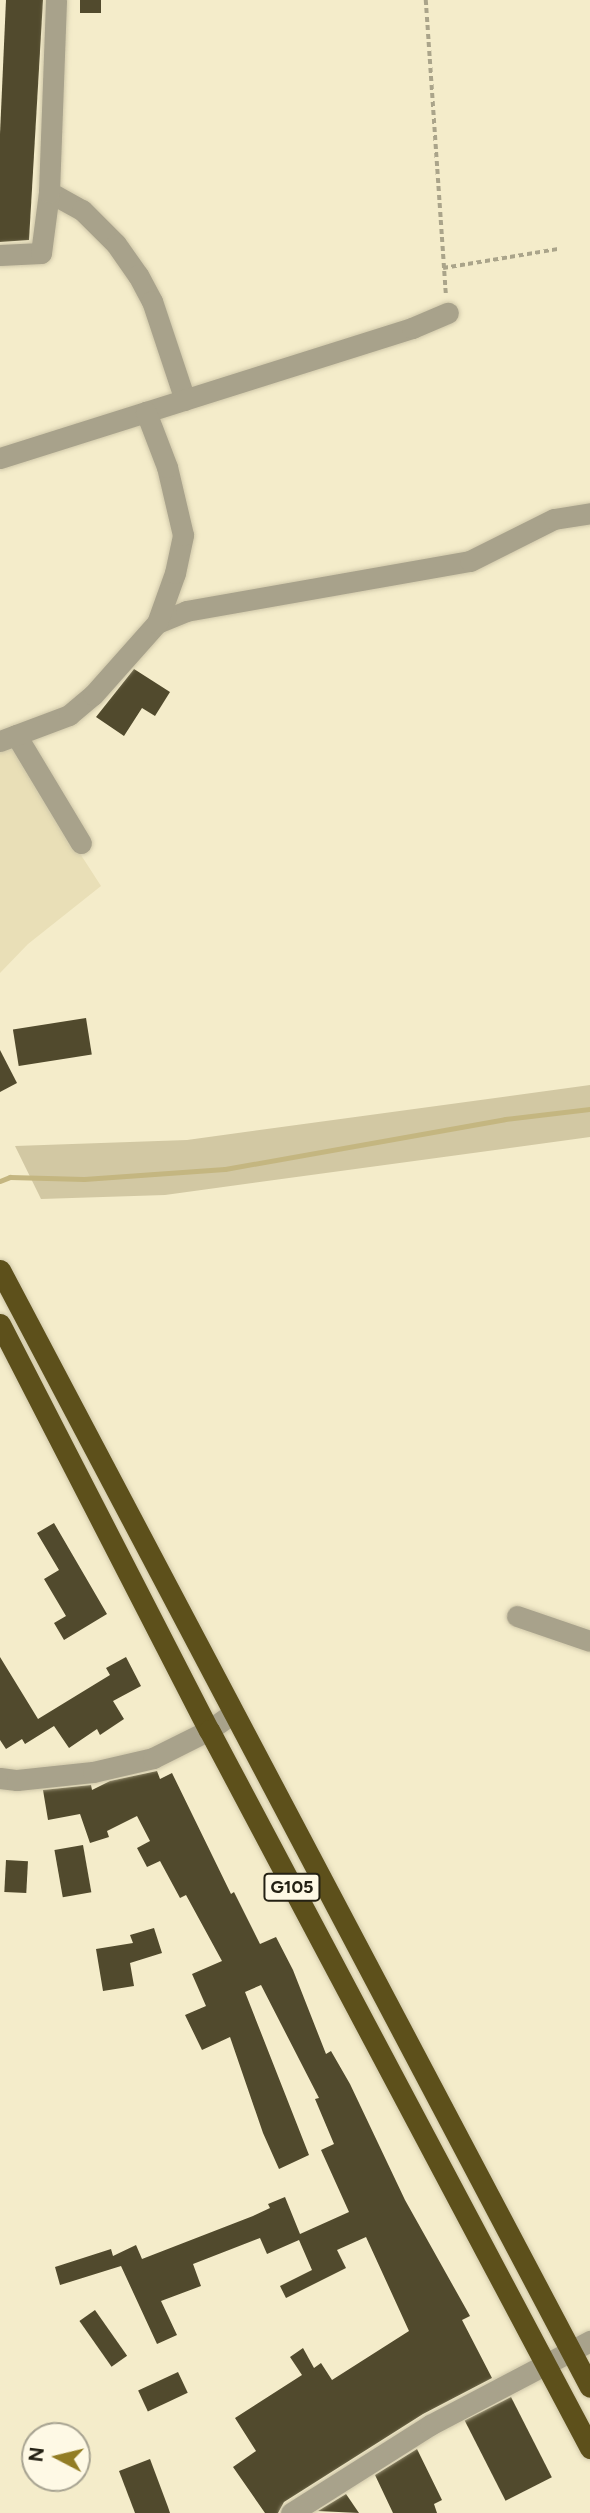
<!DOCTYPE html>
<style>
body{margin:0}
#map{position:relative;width:590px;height:2513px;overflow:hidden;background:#f4ecca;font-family:Figtree,sans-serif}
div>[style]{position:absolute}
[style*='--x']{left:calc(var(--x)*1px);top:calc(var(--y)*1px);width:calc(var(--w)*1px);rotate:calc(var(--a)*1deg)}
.built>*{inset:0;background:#e9dfb7}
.green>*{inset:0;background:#d2c8a3}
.stream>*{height:5px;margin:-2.5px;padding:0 2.5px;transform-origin:2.5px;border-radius:2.5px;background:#c4b680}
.building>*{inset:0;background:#514a2d;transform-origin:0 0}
.path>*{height:3.5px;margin-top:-1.75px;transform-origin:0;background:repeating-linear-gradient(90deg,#aaa48a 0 5px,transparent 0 8.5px)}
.roads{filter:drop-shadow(0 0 2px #cfc7a9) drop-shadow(0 0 2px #cfc7a9)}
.minor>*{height:21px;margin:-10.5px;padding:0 10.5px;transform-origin:10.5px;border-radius:10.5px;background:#a8a28b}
.highway>*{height:21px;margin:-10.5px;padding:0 10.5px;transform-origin:10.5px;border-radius:10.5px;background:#5d501b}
span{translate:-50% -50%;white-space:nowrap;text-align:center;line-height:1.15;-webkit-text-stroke:7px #fef9e5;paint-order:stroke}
.shield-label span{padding:2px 5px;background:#fef9e5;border:2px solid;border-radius:5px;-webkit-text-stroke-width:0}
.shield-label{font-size:18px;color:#242114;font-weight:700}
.north{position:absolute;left:21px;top:2422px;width:70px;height:70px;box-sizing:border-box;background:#fef9e5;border:2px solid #a7a391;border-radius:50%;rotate:277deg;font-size:19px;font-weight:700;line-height:28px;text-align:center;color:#242114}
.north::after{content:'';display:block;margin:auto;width:24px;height:32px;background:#927d24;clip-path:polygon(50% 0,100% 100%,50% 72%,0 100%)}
</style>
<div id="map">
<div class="built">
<div style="clip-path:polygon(10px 745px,101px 886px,28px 944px,0 973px,0 749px)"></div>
</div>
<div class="green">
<div style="clip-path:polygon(590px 1085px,590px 1137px,165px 1195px,41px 1199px,15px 1146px,187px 1140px)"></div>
</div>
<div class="stream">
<div style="--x:0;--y:1181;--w:11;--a:-22"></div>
<div style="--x:10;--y:1177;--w:74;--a:1.5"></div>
<div style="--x:84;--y:1179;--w:141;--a:-4.1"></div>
<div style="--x:225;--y:1169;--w:284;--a:-10.1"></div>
<div style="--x:505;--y:1119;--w:86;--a:-6.7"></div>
</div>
<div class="building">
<div style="clip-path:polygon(6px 0,43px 0,29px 240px,0 242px,0 134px)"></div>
<div style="left:80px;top:0;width:21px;height:13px"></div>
<div style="clip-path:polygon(134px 669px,170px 692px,155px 716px,142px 708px,124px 736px,96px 717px)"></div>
<div style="left:86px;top:1018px;width:37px;height:74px;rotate:81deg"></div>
<div style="clip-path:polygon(0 1050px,17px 1083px,0 1092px)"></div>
<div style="clip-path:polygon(54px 1523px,107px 1614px,64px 1640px,54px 1623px,66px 1616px,44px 1579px,59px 1570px,37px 1533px)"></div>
<div style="clip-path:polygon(0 1657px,38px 1719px,110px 1675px,106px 1668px,126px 1657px,141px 1686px,113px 1701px,124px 1719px,100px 1735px,97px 1729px,69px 1748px,54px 1726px,25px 1744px,22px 1739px,6px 1749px,0 1740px)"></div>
<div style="clip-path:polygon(157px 1771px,160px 1779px,172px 1773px,231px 1894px,234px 1892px,260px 1944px,276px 1937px,293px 1970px,326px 2054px,331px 2051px,350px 2084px,405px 2200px,470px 2316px,462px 2320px,492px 2378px,423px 2414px,284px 2502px,278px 2513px,265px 2513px,233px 2467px,256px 2451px,235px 2418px,302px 2375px,290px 2357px,303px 2348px,314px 2368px,321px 2363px,332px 2380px,409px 2331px,366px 2237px,337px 2250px,346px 2268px,286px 2298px,280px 2286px,312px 2270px,299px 2240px,267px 2254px,260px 2238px,193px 2264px,201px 2286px,161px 2301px,177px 2335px,157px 2344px,121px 2266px,60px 2285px,55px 2267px,111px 2249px,113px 2256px,136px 2245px,142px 2259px,253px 2216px,270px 2208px,268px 2204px,285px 2197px,300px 2234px,349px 2212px,321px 2150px,334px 2144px,315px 2099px,319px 2098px,261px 1985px,245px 1992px,309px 2155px,279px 2169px,263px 2133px,230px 2037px,202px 2050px,185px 2015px,206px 2006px,192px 1974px,222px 1961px,186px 1895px,180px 1898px,160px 1861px,147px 1867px,137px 1848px,150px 1841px,137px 1816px,107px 1831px,109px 1837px,90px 1843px,80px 1814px,48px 1820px,43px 1790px,91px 1785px,92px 1790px,110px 1781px)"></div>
<div style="left:83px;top:1845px;width:48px;height:29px;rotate:80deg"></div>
<div style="left:6px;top:1860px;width:22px;height:32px;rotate:3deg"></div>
<div style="clip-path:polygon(154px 1928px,162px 1953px,130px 1963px,134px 1986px,103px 1991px,96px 1949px,133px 1943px,130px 1935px)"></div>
<div style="left:95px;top:2310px;width:56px;height:19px;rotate:55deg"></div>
<div style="left:178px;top:2372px;width:23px;height:44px;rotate:65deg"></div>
<div style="left:511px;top:2397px;width:90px;height:52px;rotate:63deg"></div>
<div style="clip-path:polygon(417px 2449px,442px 2500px,434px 2504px,437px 2513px,393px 2513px,375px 2475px)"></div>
<div style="clip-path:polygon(150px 2459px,168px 2507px,170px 2513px,135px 2513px,119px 2471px)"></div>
<div style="clip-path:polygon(346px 2494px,359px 2513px,318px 2511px)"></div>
</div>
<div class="path">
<div style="--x:426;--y:0;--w:296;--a:86.1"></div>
<div style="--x:443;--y:268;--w:117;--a:-9.4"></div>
</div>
<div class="roads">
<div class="minor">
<div style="--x:49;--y:192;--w:38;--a:29"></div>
<div style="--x:82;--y:210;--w:48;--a:45"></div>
<div style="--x:116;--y:244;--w:38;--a:55"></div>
<div style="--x:138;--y:275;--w:30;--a:62"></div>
<div style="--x:152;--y:301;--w:104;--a:71.6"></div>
<div style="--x:0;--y:255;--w:41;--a:-2.8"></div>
<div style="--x:41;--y:253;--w:62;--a:-82.5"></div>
<div style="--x:49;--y:192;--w:192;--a:-87.9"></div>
<div style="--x:0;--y:458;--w:432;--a:-17.5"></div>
<div style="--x:412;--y:328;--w:39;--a:-23"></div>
<div style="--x:157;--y:623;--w:31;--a:-22"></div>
<div style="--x:186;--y:611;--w:288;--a:-10"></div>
<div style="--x:470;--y:561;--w:94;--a:-26.6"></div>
<div style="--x:554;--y:519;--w:36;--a:-9"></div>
<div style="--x:16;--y:735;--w:126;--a:59"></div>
<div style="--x:0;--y:741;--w:74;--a:-20.6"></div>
<div style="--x:69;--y:715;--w:31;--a:-40"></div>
<div style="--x:93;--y:695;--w:96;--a:-48.4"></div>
<div style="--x:157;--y:623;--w:53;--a:-70.2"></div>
<div style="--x:175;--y:573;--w:39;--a:-78"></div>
<div style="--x:183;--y:535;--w:70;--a:-103.2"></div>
<div style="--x:167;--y:467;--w:59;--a:-110.9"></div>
<div style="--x:517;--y:1616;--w:77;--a:18.9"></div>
<div style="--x:0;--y:1778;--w:17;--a:7"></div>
<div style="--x:17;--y:1780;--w:76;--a:-6"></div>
<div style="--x:93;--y:1772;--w:62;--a:-13.1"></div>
<div style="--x:153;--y:1758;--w:63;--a:-26.6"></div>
<div style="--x:209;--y:1730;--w:29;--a:-35"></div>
<div style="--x:291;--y:2513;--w:165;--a:-32.3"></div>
<div style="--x:430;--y:2425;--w:181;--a:-27.7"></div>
</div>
<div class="highway">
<div style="--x:0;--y:1270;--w:1263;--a:62.16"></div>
<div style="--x:0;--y:1324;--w:457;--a:62.8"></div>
<div style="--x:209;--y:1730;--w:813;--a:62.05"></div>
</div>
</div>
<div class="shield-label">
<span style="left:292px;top:1887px">G105</span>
</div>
<div class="north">N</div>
</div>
